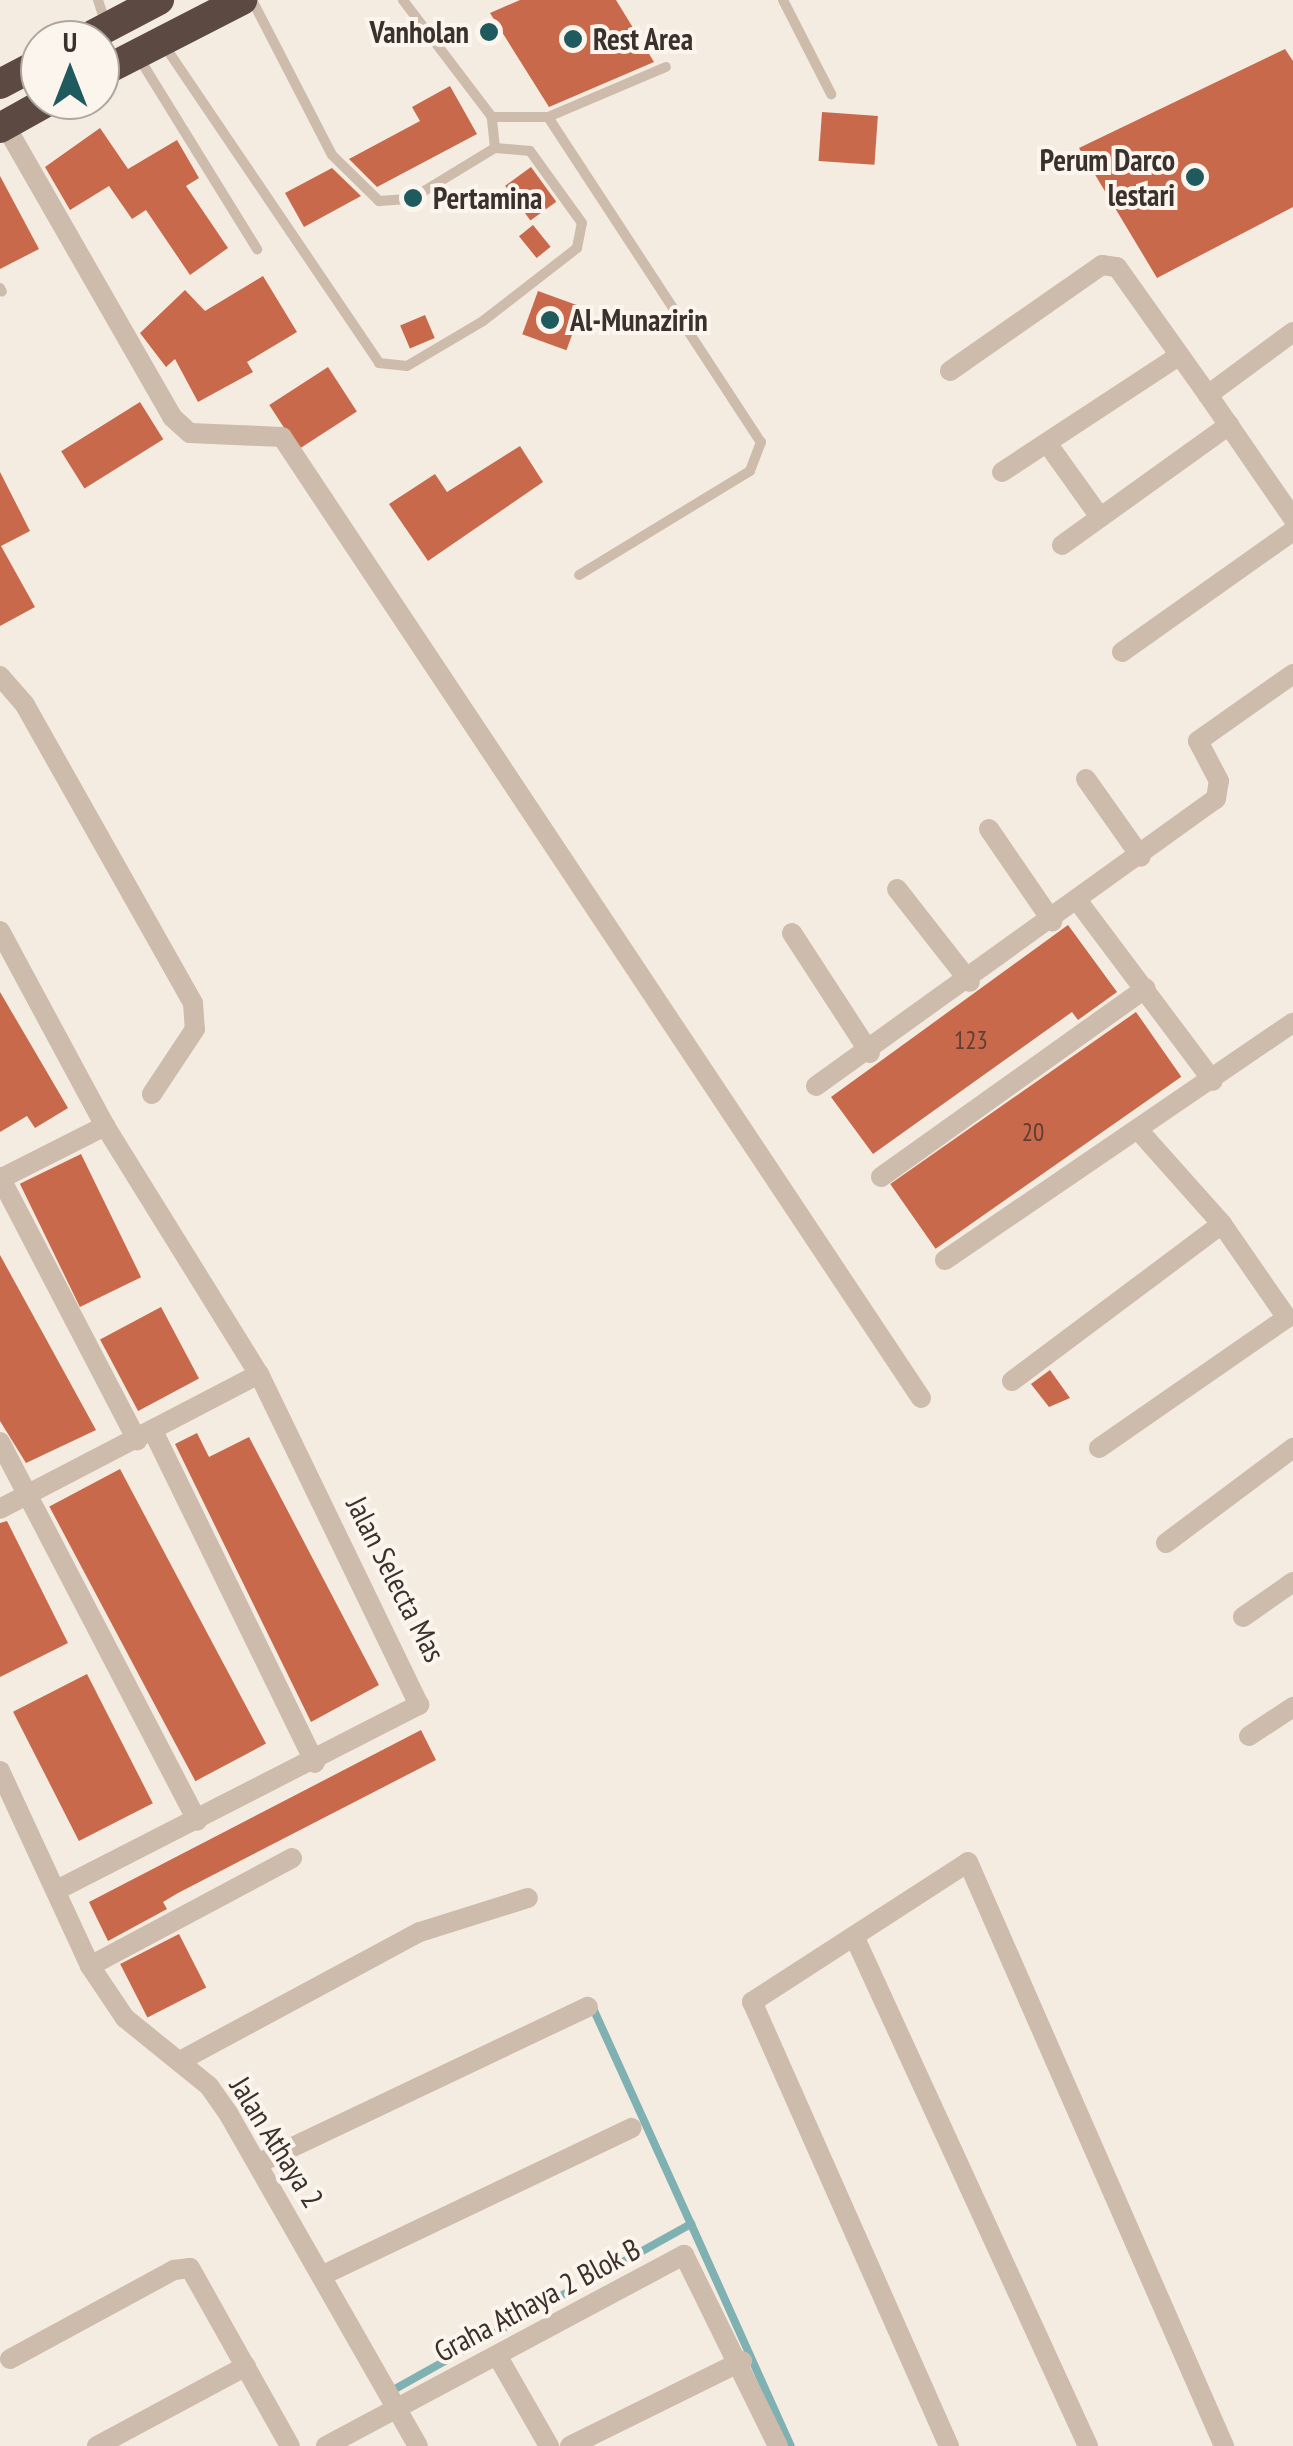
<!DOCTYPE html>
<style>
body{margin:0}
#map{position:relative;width:1293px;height:2446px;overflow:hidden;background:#f4ebe1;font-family:"PT Sans Narrow",sans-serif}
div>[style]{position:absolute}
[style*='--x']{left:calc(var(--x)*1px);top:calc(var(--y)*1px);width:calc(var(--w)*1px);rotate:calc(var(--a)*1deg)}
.stream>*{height:8px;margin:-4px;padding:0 4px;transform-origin:4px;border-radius:4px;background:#7fb0b2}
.building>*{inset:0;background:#c8694b;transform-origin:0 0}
.lane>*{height:10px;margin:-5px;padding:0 5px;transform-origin:5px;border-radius:5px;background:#cdbbac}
.street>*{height:20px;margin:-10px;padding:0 10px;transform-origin:10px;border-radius:10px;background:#cdbbac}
.highway>*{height:30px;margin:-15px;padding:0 15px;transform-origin:15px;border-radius:15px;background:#5c4a42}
.dots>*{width:28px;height:28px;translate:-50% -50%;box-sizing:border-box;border:5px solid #fbf5ee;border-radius:50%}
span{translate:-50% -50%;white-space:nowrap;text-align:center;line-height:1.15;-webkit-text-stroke:8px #fbf5ee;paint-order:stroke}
.number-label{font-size:25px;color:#5e3e33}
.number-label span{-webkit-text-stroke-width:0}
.poi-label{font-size:30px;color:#3b302b;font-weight:700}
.right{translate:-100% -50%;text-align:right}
.left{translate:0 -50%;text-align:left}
.street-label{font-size:30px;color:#3b302b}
.north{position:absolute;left:20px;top:20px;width:100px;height:100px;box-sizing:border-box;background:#fbf5ee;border:2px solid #aea6a0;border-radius:50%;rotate:0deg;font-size:28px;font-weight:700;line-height:40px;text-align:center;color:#3b302b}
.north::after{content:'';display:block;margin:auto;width:35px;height:45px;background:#1f5a5e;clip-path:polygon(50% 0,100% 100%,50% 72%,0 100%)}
</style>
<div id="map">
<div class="stream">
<div style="--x:592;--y:2006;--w:239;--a:65.6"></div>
<div style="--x:610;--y:2269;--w:93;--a:-29.1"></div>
<div style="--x:691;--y:2224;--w:243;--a:65.8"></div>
<div style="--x:395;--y:2389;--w:204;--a:-29.3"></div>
</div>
<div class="building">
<div style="clip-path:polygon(520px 0,616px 0,654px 62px,549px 107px,490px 13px)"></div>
<div style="clip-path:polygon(1285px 49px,1293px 61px,1293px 207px,1157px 278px,1079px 148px)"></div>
<div style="clip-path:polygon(450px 86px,477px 134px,377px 187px,349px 159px,420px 121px,412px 107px)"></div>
<div style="left:822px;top:112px;width:56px;height:49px;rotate:4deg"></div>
<div style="clip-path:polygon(100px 128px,128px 169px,177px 140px,199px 178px,186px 186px,228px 248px,190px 275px,146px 210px,132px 219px,109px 186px,70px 210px,45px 167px)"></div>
<div style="left:531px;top:167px;width:43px;height:32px;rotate:54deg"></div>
<div style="clip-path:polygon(332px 168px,361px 196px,304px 227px,285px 193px)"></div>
<div style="clip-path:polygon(0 176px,39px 249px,0 269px)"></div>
<div style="left:533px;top:225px;width:28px;height:18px;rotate:51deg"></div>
<div style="clip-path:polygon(263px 276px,297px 332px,247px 362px,253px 372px,198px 402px,175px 359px,166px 367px,140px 333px,185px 290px,205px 311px)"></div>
<div style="left:538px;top:291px;width:47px;height:46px;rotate:20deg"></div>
<div style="left:425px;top:315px;width:25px;height:27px;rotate:67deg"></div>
<div style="left:328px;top:367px;width:53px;height:70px;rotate:57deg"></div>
<div style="left:140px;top:402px;width:44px;height:93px;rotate:58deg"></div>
<div style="clip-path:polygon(520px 446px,543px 482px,428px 561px,389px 504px,435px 474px,447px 492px)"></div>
<div style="clip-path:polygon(0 472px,30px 531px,1px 546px,35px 607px,0 626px)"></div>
<div style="clip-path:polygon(1068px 925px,1117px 992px,1078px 1020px,1072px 1012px,873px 1154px,831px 1097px)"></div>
<div style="clip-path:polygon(0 992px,68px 1108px,35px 1128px,27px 1116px,0 1132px)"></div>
<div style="left:1136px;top:1012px;width:79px;height:300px;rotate:55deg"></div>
<div style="left:81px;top:1154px;width:137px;height:68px;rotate:64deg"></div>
<div style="clip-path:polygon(0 1255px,96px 1430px,26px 1463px,0 1421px)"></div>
<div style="left:161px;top:1307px;width:81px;height:69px;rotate:62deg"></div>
<div style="clip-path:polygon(1050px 1370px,1070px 1398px,1049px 1407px,1031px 1384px)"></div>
<div style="clip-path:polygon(197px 1433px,209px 1457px,249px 1437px,379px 1685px,311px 1722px,175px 1444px)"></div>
<div style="left:120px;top:1469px;width:311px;height:80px;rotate:62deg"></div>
<div style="clip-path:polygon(7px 1521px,68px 1643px,0 1677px,0 1523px)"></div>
<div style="left:87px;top:1674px;width:145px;height:83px;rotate:63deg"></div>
<div style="clip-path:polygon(421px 1730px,436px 1760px,178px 1893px,163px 1902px,167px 1909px,108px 1941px,89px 1902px)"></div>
<div style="left:179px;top:1934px;width:60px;height:66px;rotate:63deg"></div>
</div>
<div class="lane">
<div style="--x:98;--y:0;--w:23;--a:72"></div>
<div style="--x:252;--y:0;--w:174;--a:62.7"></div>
<div style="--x:332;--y:155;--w:66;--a:44.4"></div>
<div style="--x:379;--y:201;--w:32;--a:-4"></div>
<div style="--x:411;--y:199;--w:98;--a:-31.3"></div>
<div style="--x:783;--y:0;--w:106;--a:62.9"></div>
<div style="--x:164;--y:45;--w:384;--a:55.9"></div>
<div style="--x:379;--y:363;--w:28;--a:6"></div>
<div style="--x:407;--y:366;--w:88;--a:-30.6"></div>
<div style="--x:483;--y:321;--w:119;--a:-37.8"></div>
<div style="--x:577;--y:248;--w:25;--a:-79"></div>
<div style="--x:582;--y:223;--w:89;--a:-125.8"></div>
<div style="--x:530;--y:151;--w:35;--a:-175"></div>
<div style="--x:495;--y:148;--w:31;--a:-96"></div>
<div style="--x:492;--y:117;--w:147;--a:-127.3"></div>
<div style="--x:139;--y:58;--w:225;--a:58.3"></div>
<div style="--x:492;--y:117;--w:56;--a:0"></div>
<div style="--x:548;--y:117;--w:128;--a:-23"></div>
<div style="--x:548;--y:117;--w:389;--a:56.8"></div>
<div style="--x:761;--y:442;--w:31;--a:111"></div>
<div style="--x:750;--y:471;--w:200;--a:148.7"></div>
<div style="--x:0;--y:288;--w:4;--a:63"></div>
</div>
<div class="street">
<div style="--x:5;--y:125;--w:336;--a:60.2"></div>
<div style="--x:172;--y:417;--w:24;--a:42"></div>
<div style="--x:190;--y:433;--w:92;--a:2.5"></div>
<div style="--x:282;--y:437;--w:1154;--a:56.38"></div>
<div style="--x:1293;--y:332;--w:106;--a:143.5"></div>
<div style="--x:1208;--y:395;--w:150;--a:55.4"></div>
<div style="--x:950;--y:371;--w:185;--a:-34.9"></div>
<div style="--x:1102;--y:265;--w:15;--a:8"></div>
<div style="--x:1117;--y:267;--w:157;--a:54.6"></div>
<div style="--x:1047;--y:443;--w:91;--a:54.4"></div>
<div style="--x:1002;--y:472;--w:209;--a:-33.3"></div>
<div style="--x:1062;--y:545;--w:206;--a:-35.7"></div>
<div style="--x:1122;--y:652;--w:209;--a:-35.3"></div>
<div style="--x:0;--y:676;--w:38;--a:49"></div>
<div style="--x:25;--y:705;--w:342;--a:60.6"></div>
<div style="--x:193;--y:1003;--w:26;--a:86"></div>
<div style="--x:195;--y:1029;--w:78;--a:123.5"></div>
<div style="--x:1086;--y:779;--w:95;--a:54.8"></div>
<div style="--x:989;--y:829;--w:112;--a:55.6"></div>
<div style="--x:897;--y:889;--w:118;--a:51.9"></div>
<div style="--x:1080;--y:904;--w:221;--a:53.1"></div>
<div style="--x:0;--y:931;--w:221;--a:61.7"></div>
<div style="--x:792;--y:933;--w:143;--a:57"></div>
<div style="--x:816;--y:1086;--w:492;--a:-35.7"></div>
<div style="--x:1216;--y:799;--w:18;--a:-81"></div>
<div style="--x:1219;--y:781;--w:45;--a:-117.7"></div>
<div style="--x:1198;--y:741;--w:116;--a:-35.2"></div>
<div style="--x:0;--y:1177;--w:297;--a:62.5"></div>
<div style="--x:881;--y:1177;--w:325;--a:-35.5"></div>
<div style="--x:0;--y:1179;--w:118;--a:-26.8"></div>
<div style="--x:105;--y:1126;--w:292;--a:58.2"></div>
<div style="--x:259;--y:1374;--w:292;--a:152.5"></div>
<div style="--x:945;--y:1260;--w:421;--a:-34.3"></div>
<div style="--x:1012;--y:1381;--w:262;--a:-36.8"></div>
<div style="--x:154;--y:1433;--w:367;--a:64"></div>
<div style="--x:0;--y:1442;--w:427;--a:62.5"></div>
<div style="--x:1099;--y:1448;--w:229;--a:-34.7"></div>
<div style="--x:1287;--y:1318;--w:114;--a:-124.7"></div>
<div style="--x:1222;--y:1224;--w:122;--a:-131.7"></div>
<div style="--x:1166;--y:1543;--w:159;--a:-36.8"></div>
<div style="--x:1243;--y:1617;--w:61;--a:-35"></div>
<div style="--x:1249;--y:1736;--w:53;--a:-33.4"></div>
<div style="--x:0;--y:1771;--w:215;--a:65.2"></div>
<div style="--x:90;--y:1966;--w:63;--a:56.1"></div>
<div style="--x:125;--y:2018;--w:108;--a:39"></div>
<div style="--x:209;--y:2086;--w:33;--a:55"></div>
<div style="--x:228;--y:2113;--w:383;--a:60.3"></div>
<div style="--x:57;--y:1890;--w:407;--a:-27.1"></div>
<div style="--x:419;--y:1705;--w:368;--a:-115.8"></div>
<div style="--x:854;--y:1936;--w:561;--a:65.35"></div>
<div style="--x:90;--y:1966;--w:229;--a:-28.1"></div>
<div style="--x:180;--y:2061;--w:272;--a:-28.3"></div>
<div style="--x:420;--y:1932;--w:113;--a:-17.5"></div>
<div style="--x:259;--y:2163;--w:364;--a:-25.4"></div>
<div style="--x:321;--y:2276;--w:344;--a:-25.5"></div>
<div style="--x:498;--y:2357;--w:103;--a:60.2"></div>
<div style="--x:10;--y:2359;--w:187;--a:-28.5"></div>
<div style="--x:174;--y:2270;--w:16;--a:-7"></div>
<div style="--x:190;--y:2268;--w:204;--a:60.7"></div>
<div style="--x:97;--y:2446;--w:169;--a:-28.2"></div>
<div style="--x:326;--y:2446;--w:406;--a:-28.1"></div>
<div style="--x:684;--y:2255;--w:213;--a:63.8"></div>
<div style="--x:570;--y:2446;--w:192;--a:-26.3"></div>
<div style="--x:949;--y:2446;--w:486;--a:-113.9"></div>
<div style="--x:752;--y:2002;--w:257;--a:-32.9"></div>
<div style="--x:968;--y:1862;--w:638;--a:66.33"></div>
</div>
<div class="highway">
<div style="--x:83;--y:40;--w:86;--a:-27.8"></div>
<div style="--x:100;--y:73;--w:160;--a:-27.2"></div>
<div style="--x:0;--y:84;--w:45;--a:-27.7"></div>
<div style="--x:0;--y:128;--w:57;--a:-29.2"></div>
</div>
<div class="dots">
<div style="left:489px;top:32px;background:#1f5a5e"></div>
<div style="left:573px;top:39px;background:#1f5a5e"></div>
<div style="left:1195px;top:177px;background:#1f5a5e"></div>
<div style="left:413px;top:198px;background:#1f5a5e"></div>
<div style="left:550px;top:320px;background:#1f5a5e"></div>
</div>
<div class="number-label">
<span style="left:971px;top:1040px">123</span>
<span style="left:1033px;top:1132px">20</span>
</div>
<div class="poi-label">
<span class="right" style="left:469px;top:32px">Vanholan</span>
<span class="left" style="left:593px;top:39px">Rest Area</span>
<span class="right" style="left:1175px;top:177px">Perum Darco<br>lestari</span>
<span class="left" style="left:433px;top:198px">Pertamina</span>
<span class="left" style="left:570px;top:320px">Al-Munazirin</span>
</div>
<div class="street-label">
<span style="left:396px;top:1579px;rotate:63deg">Jalan Selecta Mas</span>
<span style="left:277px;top:2142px;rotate:58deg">Jalan Athaya 2</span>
<span style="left:537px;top:2300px;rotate:-28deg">Graha Athaya 2 Blok B</span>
</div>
<div class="north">U</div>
</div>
